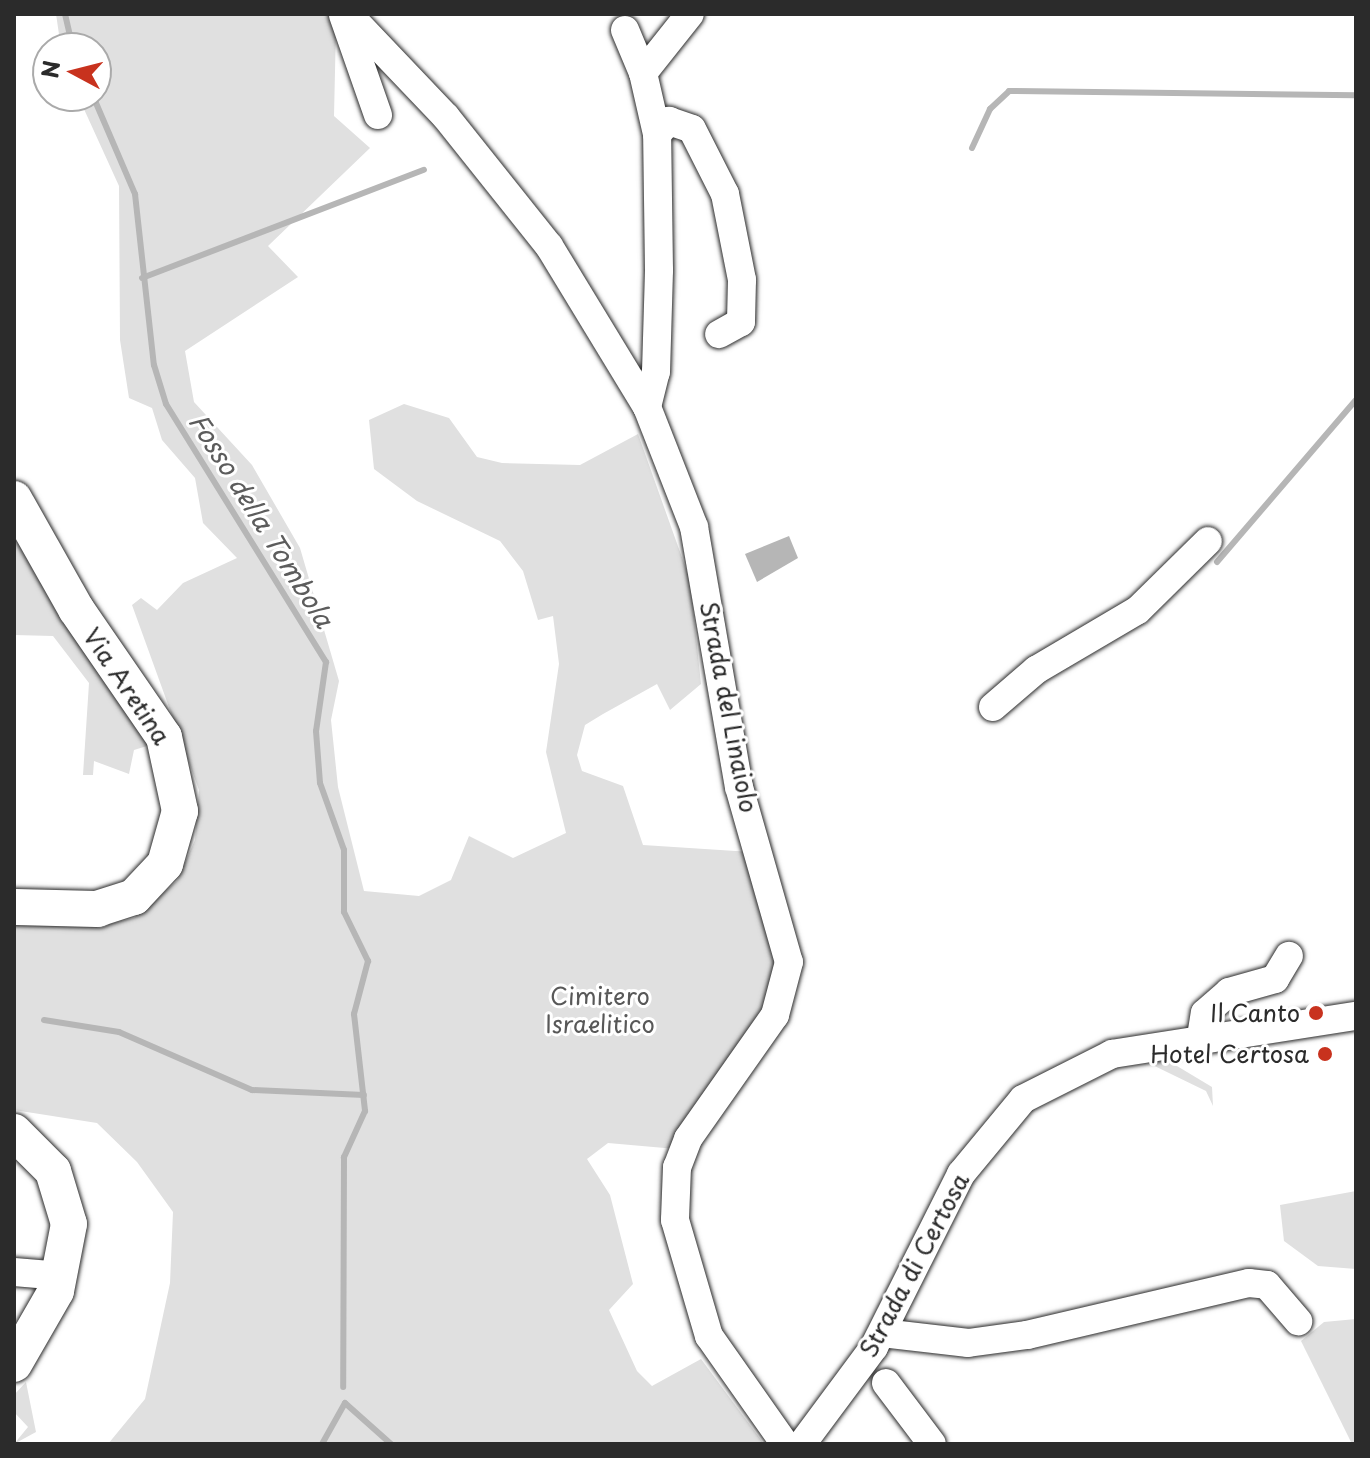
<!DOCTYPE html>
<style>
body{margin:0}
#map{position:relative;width:1370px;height:1458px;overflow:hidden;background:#fff;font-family:"Playpen Sans",sans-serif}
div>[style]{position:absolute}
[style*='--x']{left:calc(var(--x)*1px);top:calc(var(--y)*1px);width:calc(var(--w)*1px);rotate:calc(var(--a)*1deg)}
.green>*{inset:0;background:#e0e0e0}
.water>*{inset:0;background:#b6b6b6}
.stream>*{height:6px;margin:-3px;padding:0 3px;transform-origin:3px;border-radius:3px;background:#b6b6b6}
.roads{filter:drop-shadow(0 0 2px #2b2b2b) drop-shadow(0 0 2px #2b2b2b)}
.minor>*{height:28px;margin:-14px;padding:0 14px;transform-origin:14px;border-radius:14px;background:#fff}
.major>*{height:36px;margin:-18px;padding:0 18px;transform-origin:18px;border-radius:18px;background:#fff}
.dots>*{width:22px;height:22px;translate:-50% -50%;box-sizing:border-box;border:4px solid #fff;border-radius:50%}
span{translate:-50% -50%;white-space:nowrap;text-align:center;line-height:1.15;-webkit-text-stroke:6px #fff;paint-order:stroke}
.street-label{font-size:24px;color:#2b2b2b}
.park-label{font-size:24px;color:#585858}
.poi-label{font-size:24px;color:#2b2b2b}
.right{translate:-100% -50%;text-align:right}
.water-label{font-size:26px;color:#5c5c5c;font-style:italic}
.frame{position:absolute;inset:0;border:16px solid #2b2b2b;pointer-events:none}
.north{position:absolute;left:32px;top:32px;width:80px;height:80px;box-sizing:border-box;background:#fff;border:2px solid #aaa;border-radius:50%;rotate:277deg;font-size:22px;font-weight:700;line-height:32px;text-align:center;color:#2b2b2b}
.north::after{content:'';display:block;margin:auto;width:28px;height:36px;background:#c8321e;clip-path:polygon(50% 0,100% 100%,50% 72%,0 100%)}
</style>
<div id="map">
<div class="green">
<div style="clip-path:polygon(56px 14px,331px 14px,336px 27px,334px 116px,370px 148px,268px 246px,298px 277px,185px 351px,194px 402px,252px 465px,300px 548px,339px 681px,331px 720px,338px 787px,364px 891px,419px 896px,451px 880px,469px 836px,513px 858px,566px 833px,546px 752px,559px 664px,553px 616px,538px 620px,523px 571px,500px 541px,417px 501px,374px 469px,369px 420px,404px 404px,449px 418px,477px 457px,502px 463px,580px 465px,638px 434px,690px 580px,701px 684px,670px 710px,657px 684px,603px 714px,585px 725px,577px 755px,582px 771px,623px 786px,643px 845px,751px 852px,777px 945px,773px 1000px,718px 1072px,676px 1149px,608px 1143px,587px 1159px,610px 1195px,633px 1284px,609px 1310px,637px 1371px,652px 1386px,701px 1359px,764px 1444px,108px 1444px,145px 1399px,170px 1283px,173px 1212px,137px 1162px,97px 1123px,14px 1110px,14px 924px,97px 927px,134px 918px,177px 881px,195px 840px,199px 790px,132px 605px,141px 598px,157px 610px,183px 583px,237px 558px,203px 523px,195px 478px,162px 440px,152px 408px,129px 398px,120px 340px,119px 186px,78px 96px,96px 96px,96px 48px,61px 48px)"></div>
<div style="clip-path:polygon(14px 536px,150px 745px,134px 750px,129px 774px,94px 761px,93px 775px,83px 775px,89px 683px,53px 636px,14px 635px)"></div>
<div style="clip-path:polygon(1157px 1054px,1212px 1087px,1213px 1106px,1206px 1091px,1134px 1056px)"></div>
<div style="clip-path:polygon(1356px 1191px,1356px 1269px,1318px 1266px,1284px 1241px,1280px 1205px)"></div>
<div style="clip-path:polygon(1356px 1319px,1356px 1444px,1352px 1444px,1301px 1341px,1324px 1322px)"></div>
<div style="clip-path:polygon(26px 1382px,36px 1432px,14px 1444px,28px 1427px,14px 1412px,14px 1395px)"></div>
</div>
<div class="water">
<div style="clip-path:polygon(789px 536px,798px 558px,757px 582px,745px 554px)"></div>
</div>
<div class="stream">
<div style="--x:65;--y:14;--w:35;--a:77"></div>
<div style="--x:93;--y:96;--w:107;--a:66.8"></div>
<div style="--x:135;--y:194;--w:172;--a:83.7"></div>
<div style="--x:154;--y:365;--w:41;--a:72.9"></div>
<div style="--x:166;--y:404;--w:304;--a:58.2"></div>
<div style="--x:326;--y:662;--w:70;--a:98.2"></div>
<div style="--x:316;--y:731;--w:52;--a:85.6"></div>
<div style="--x:320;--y:783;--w:71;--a:70.3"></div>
<div style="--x:344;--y:850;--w:62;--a:90"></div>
<div style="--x:344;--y:912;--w:55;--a:63.9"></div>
<div style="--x:368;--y:961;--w:55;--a:104.8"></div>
<div style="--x:354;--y:1014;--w:98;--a:83.5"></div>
<div style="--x:365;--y:1111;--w:51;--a:114.5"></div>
<div style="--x:344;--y:1157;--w:230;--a:90.2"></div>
<div style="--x:972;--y:148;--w:43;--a:-65.2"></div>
<div style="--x:990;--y:109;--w:26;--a:-43"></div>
<div style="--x:1009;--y:91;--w:347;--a:0.7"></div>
<div style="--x:142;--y:278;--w:302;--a:-21"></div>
<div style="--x:1217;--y:562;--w:213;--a:-49.4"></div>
<div style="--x:44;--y:1020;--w:76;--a:9.1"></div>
<div style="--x:119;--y:1032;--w:145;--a:23.6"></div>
<div style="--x:252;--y:1090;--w:112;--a:2.6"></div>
<div style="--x:322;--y:1444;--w:47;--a:-60.7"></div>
<div style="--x:345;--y:1403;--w:62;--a:41.7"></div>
</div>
<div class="roads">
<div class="minor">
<div style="--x:348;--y:14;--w:142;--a:46.4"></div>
<div style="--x:446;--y:117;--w:165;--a:51.4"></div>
<div style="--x:549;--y:246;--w:188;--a:58.7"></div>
<div style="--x:647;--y:407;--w:129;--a:68.6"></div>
<div style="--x:694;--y:527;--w:264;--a:80.2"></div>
<div style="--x:739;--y:787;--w:182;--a:74.1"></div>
<div style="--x:789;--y:962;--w:55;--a:104.8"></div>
<div style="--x:775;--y:1015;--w:151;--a:125.1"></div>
<div style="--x:688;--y:1139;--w:30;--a:111"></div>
<div style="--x:677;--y:1167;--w:53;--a:92.2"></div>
<div style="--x:675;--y:1220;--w:121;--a:73.7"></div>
<div style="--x:709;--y:1336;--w:132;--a:54.9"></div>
<div style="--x:343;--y:15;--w:106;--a:70.7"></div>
<div style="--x:625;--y:30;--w:47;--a:67.3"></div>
<div style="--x:657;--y:134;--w:18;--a:-47"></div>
<div style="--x:669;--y:121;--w:24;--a:19"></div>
<div style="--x:692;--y:129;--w:73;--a:63.1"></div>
<div style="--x:725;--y:194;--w:88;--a:78.8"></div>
<div style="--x:742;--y:280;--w:42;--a:91.4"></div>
<div style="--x:741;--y:322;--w:25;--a:151"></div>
<div style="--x:647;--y:407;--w:36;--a:-76"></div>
<div style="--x:656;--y:372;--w:102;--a:-88.3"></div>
<div style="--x:659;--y:270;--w:136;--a:-90.8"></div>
<div style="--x:657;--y:134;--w:63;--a:-102.9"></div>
<div style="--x:643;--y:73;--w:75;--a:-51.5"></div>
<div style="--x:993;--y:707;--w:57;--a:-40.7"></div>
<div style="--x:1036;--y:670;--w:118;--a:-30.5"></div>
<div style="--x:1138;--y:610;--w:98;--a:-44.6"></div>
<div style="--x:1201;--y:1037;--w:24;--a:-81"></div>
<div style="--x:1205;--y:1013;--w:32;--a:-41"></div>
<div style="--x:1229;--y:992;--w:48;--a:-15.8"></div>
<div style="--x:1275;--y:979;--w:27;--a:-59"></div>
<div style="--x:14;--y:1272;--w:48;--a:4.8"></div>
<div style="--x:882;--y:1333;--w:87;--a:6.6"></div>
<div style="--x:968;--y:1343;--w:60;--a:-7.7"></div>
<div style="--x:1027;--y:1335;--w:228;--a:-13.2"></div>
<div style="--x:1249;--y:1283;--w:18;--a:6"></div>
<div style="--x:1267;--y:1285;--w:48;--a:49.3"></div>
<div style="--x:886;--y:1383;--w:76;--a:53"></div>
<div style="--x:802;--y:1444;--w:121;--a:-53.4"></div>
<div style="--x:874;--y:1347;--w:194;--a:-63.3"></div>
<div style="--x:961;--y:1174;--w:97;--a:-50.4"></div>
<div style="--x:1023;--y:1099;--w:100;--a:-26.8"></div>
<div style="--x:1112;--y:1054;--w:247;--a:-8.9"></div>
</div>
<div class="major">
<div style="--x:14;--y:499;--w:126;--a:60.6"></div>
<div style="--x:76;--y:609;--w:155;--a:55.5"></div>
<div style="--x:164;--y:737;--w:76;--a:77.8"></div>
<div style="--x:180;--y:811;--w:55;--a:105.8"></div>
<div style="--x:165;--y:864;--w:45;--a:133.2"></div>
<div style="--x:134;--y:897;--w:38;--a:162"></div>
<div style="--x:98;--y:909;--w:84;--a:-178.6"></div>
<div style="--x:14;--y:1132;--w:55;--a:45"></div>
<div style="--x:53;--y:1171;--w:55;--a:73.2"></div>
<div style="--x:69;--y:1224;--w:68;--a:101"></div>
<div style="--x:56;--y:1291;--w:84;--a:119.9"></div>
</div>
</div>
<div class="dots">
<div style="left:1316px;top:1013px;background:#c8321e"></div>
<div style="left:1325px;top:1054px;background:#c8321e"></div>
</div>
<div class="street-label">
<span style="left:127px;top:686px;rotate:56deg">Via Aretina</span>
<span style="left:729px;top:707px;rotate:79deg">Strada del Linaiolo</span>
<span style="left:914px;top:1265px;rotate:-62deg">Strada di Certosa</span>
</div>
<div class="park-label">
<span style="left:600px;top:1010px">Cimitero<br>Israelitico</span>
</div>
<div class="poi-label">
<span class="right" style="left:1300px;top:1013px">Il Canto</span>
<span class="right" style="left:1309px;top:1054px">Hotel Certosa</span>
</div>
<div class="water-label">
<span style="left:262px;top:520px;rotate:58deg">Fosso della Tombola</span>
</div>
<div class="frame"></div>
<div class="north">N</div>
</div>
